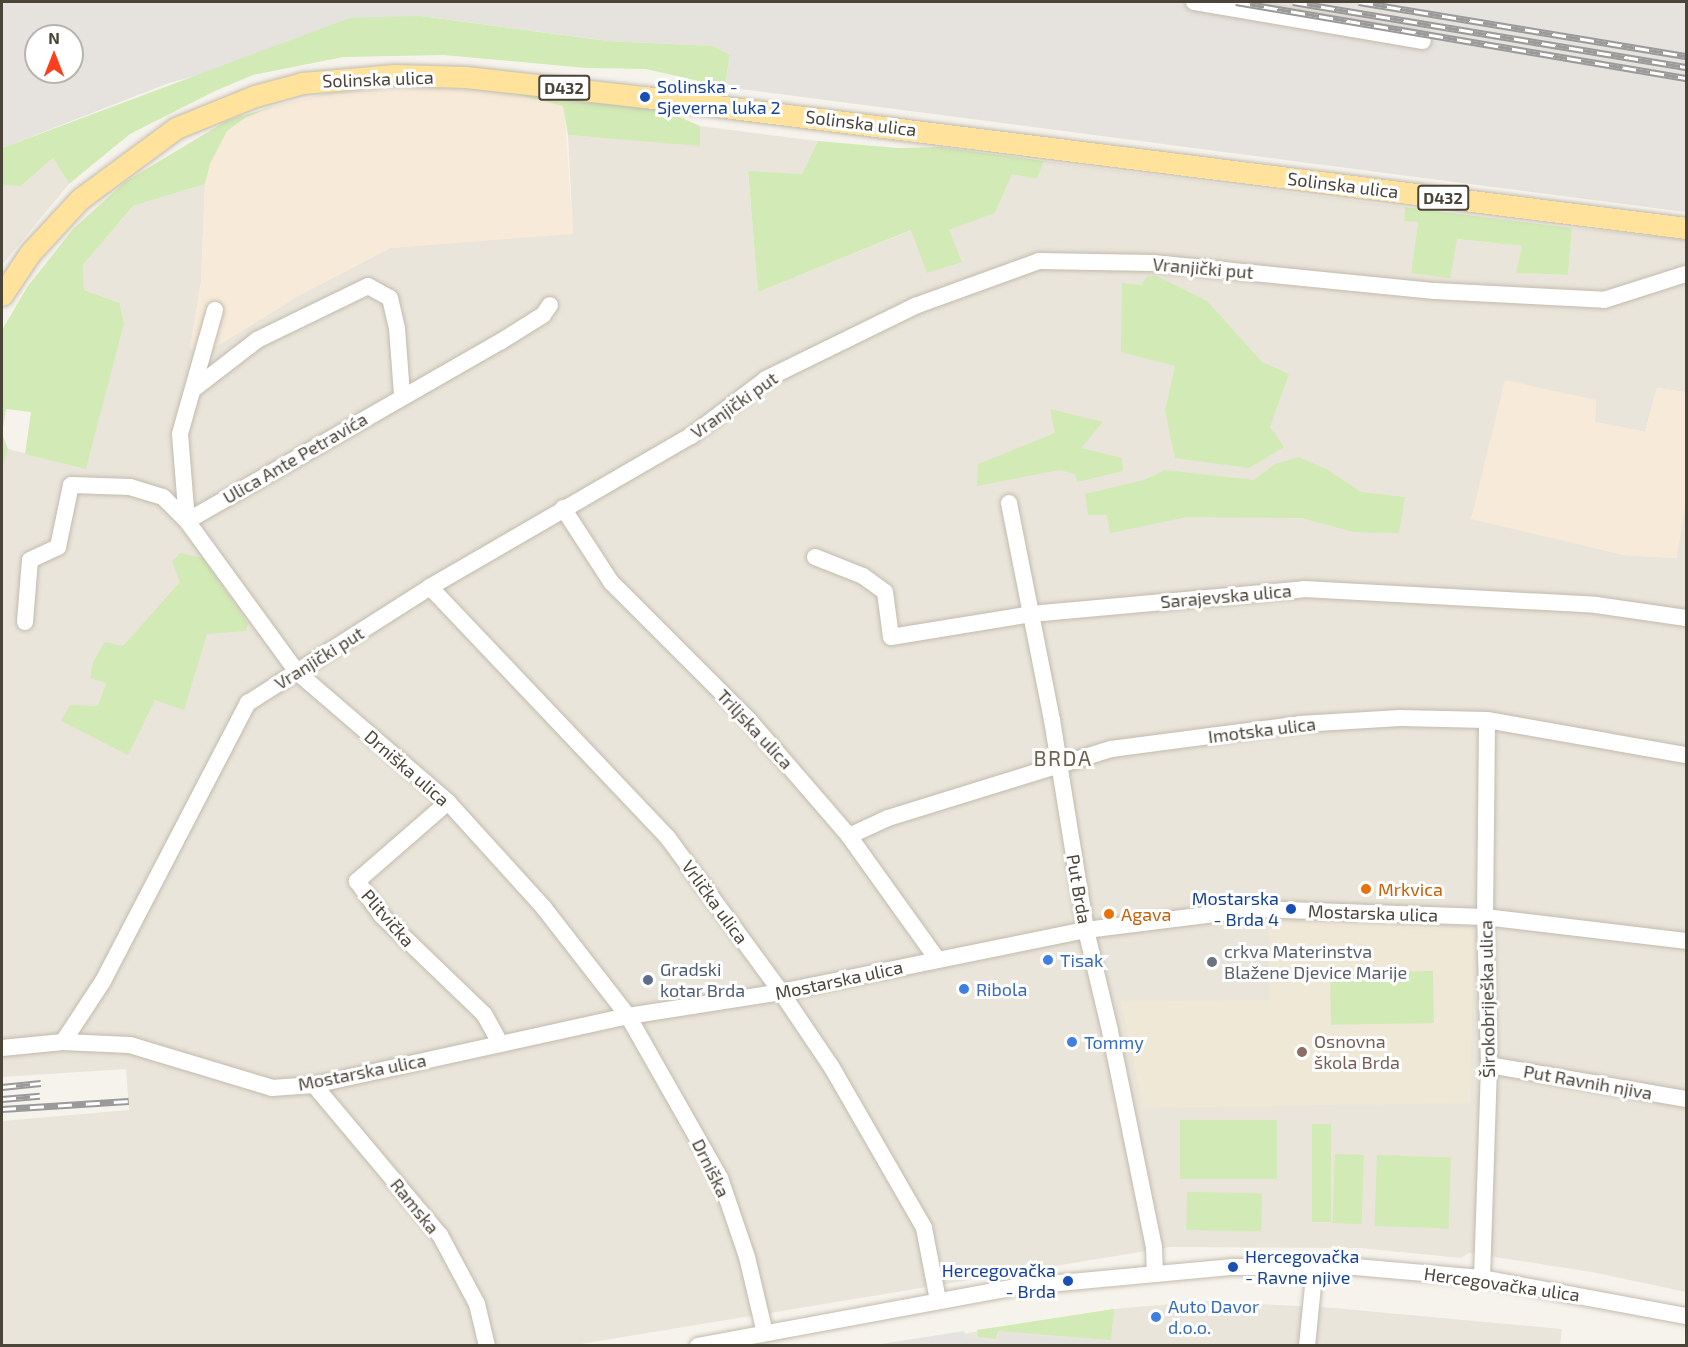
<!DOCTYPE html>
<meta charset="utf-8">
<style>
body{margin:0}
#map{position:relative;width:1688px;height:1347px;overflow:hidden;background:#f6f3ec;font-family:"Exo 2",sans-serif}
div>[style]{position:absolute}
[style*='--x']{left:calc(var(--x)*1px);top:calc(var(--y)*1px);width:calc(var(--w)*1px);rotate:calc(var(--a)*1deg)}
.residential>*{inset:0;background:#eae5da}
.commercial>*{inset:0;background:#f7ead8}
.industrial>*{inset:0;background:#e6e2dd}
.education>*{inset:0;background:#efe8d6}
.green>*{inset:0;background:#d2eab5;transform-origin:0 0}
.parking>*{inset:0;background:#e5e3e0}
.roads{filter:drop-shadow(0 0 2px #c2bbae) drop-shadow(0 0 2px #c2bbae)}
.minor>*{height:16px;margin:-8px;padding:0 8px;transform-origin:8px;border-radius:8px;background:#fff}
.major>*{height:21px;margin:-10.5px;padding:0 10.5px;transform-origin:10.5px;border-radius:10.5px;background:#ffe39c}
.rail>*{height:7px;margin-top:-3.5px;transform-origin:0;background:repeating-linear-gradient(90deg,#fff 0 14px,#9a9a9a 0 28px);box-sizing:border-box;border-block:2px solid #9a9a9a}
.dots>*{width:16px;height:16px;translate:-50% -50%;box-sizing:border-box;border:3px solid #fff;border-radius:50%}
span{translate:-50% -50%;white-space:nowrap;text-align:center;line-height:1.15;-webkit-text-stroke:6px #fff;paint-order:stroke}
.shield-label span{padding:2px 4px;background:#fff;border:2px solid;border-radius:4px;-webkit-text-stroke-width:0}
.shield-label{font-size:16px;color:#4b4439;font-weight:700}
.street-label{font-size:18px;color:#4b4439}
.transit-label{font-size:18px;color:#164399}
.left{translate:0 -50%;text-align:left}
.right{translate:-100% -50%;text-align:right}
.food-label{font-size:18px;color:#c56008}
.worship-label{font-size:18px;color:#5b616d}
.shop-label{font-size:18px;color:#366cbe}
.service-label{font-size:18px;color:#4e5e75}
.education-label{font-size:18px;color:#785e54}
.quarter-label{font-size:21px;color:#6e6250;letter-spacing:1.5px}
.frame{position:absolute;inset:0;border:3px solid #4b4439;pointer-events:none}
.north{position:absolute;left:24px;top:24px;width:60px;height:60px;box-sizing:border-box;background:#fff;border:2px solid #b7b4b0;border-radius:50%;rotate:0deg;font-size:16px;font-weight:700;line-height:24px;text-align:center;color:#4b4439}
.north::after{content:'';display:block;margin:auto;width:21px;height:27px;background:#fc3f1d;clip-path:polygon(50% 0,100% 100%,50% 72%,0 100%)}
</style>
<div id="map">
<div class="residential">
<div style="clip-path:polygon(700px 126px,818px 141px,802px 174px,748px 172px,758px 292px,912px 230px,962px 262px,948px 230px,995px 213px,1012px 173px,1037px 179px,1044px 161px,1405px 207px,1404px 220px,1418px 222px,1411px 273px,1456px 239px,1522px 246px,1517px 273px,1568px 275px,1572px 228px,1686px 239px,1686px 392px,1657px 388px,1645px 432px,1595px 422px,1596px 400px,1471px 518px,1624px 555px,1676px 558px,1686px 500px,1686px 1292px,1592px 1272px,1469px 1253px,1461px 1258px,1360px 1248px,1170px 1247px,575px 1345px,2px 1346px,2px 1121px,129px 1110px,126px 1069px,2px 1077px,2px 471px,8px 449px,86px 468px,124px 324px,120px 303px,84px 290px,83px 265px,133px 206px,205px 184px,201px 282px,190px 349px,217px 346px,298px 296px,390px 248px,573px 233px,568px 135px,700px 145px)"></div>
<div style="clip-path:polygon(53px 158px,69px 184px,2px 265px,2px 185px,21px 186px)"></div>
<div style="clip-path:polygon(1205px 1301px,1334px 1308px,1562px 1329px,1560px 1346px,890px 1346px,1114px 1309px)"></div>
</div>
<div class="commercial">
<div style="clip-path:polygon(437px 88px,508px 92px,564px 106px,573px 234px,390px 248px,298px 296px,217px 346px,190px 349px,201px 282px,205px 184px,210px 164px,227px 131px,245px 118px,277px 105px,333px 92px)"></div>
<div style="clip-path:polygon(1505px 380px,1596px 400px,1595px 422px,1645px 432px,1657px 388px,1686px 392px,1686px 500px,1677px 558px,1624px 555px,1471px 519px)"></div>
</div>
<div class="industrial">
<div style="clip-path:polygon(evenodd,2px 2px,1686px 2px,1686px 212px,725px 87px,730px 56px,713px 46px,609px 41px,421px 16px,169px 83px,2px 148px,2px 2px,36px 36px,72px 36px,72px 72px,36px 72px,36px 36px)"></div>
</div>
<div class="education">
<div style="clip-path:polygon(1269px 921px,1474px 929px,1470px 1103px,1143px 1108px,1121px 1001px,1269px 1000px)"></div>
</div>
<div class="green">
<div style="clip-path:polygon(421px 16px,608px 41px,713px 46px,730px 55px,725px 87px,646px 69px,586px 68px,444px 55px,343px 57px,253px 75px,215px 91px,130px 134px,69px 184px,53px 158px,21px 186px,2px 185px,2px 148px,350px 18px)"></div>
<div style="clip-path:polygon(508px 92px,666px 111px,700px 126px,700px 146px,568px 135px,563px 106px)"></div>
<div style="clip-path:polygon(277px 105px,245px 118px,227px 131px,210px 164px,205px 184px,133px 206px,83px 265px,84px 290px,120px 303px,124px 324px,86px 469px,25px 454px,31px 412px,6px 409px,2px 434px,8px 449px,2px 471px,2px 330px,28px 286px,73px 229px,125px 182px,226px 121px)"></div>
<div style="clip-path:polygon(818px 141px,898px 148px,939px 147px,1044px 161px,1037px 179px,1012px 174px,995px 213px,949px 230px,962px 262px,927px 273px,911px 230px,758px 292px,748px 171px,802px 174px)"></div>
<div style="clip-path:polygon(1405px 207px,1572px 228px,1568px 275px,1516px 273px,1522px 246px,1457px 239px,1450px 278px,1411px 273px,1418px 222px,1404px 221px)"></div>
<div style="clip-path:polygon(1148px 276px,1157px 276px,1207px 301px,1262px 362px,1289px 374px,1270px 427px,1284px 447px,1249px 468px,1175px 458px,1165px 411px,1175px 366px,1121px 352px,1122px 283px,1141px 285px)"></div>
<div style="clip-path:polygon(1050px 409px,1103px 422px,1081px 448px,1122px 458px,1123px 471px,1077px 482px,1075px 474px,1059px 470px,977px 486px,978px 464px,1055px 433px)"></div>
<div style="clip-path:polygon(1299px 457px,1328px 470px,1361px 492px,1405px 497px,1399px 533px,1353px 532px,1302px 518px,1187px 517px,1110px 533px,1107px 515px,1088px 515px,1085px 494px,1144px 480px,1165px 470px,1254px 480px,1275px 464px)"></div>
<div style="clip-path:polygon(180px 553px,203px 558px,248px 624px,246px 631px,207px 634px,184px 710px,155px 700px,128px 755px,61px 721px,70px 705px,98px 706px,106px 683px,90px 678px,93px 662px,105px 642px,123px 646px,180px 582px,172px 561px)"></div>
<div style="left:1433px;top:971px;width:52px;height:103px;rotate:89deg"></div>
<div style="left:1180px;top:1120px;width:97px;height:59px"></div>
<div style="left:1331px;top:1124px;width:98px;height:19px;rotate:90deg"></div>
<div style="left:1335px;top:1154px;width:29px;height:69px;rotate:2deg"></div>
<div style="left:1377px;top:1155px;width:74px;height:71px;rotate:2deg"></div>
<div style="left:1187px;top:1192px;width:75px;height:38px;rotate:1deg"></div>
<div style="clip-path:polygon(1114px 1309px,1111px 1340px,998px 1331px,996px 1339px,978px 1337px,977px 1330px)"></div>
</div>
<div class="parking">
<div style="clip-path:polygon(964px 1331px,966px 1338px,997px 1341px,999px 1333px,1110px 1342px,1110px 1346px,874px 1345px)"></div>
</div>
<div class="roads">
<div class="minor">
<div style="--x:1194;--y:2;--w:232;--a:9.7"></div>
<div style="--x:215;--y:310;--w:129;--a:105.8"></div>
<div style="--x:180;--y:434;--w:87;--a:85.4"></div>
<div style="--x:187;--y:521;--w:361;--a:-29.8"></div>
<div style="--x:500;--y:342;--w:51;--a:-32.1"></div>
<div style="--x:543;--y:315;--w:12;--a:-55"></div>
<div style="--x:195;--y:388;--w:78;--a:-37.7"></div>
<div style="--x:257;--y:340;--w:123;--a:-25.9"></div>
<div style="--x:368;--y:286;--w:25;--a:29"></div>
<div style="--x:390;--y:298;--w:31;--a:77"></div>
<div style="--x:397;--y:328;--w:67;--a:85.7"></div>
<div style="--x:1009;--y:503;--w:221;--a:78.8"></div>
<div style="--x:1052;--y:720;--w:213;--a:80.8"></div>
<div style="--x:1086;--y:930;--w:104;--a:76.6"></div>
<div style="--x:1110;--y:1031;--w:220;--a:78.5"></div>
<div style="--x:1154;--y:1247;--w:26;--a:88"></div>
<div style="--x:563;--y:508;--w:88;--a:57"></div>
<div style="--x:611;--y:582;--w:195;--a:45"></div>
<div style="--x:749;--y:720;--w:153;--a:49.2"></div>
<div style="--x:849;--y:836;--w:151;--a:54.4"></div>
<div style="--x:815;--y:557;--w:52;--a:21.6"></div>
<div style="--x:863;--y:576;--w:27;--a:36"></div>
<div style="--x:885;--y:592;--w:45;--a:82.4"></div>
<div style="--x:891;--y:637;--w:142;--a:-9.3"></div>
<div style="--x:1031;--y:614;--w:274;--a:-5.2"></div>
<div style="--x:1304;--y:589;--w:292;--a:3.1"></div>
<div style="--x:1596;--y:605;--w:91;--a:8.2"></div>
<div style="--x:430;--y:587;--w:346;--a:46.5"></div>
<div style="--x:668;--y:838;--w:191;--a:53.7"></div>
<div style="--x:781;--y:992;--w:89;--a:56"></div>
<div style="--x:831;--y:1066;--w:187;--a:60.1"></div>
<div style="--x:924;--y:1228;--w:73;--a:79"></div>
<div style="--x:25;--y:622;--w:62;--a:-85.4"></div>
<div style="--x:30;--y:560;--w:31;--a:-25"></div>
<div style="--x:58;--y:547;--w:63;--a:-78.2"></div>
<div style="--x:71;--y:485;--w:59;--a:1.9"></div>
<div style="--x:130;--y:487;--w:34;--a:17"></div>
<div style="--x:163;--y:497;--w:34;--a:45"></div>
<div style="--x:187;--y:521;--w:187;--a:53.9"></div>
<div style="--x:297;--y:672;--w:199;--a:40.7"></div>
<div style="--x:448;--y:802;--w:143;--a:47.8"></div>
<div style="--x:544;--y:908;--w:137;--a:52.1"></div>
<div style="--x:628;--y:1016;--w:186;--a:60.4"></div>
<div style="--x:720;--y:1178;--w:83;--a:71.1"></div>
<div style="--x:747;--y:1257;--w:78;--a:76.7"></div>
<div style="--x:448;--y:802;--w:121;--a:139"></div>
<div style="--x:357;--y:881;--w:43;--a:54.5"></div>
<div style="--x:382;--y:916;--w:141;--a:43.9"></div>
<div style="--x:484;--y:1014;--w:33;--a:61"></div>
<div style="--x:849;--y:836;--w:43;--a:-24.8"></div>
<div style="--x:888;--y:818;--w:233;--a:-17.2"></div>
<div style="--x:1111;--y:749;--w:191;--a:-7.5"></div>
<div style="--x:1300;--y:724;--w:100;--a:-3.4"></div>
<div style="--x:1400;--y:718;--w:87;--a:1.3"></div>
<div style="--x:1487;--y:720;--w:202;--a:10"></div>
<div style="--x:63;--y:1042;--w:73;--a:-56.7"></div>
<div style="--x:103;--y:981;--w:314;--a:-62.5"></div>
<div style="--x:248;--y:703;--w:216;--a:-32.5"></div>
<div style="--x:430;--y:587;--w:302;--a:-30.1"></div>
<div style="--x:691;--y:436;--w:94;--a:-37.2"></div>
<div style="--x:766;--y:379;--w:166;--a:-26.1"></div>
<div style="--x:915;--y:306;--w:132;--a:-19.9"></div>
<div style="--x:1039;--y:261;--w:114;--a:1"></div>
<div style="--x:1153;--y:263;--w:283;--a:5.7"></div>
<div style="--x:1435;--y:291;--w:169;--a:3"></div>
<div style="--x:1604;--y:300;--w:86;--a:-17.6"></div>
<div style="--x:2;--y:1048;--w:61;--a:-5.6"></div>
<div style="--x:63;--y:1042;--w:67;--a:2.6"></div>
<div style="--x:130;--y:1045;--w:148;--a:16.8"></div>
<div style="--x:272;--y:1088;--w:42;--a:-4.1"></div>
<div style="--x:314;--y:1085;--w:321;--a:-12.4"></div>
<div style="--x:628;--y:1016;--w:155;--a:-8.9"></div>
<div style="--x:781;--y:992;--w:311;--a:-11.5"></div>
<div style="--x:1086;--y:930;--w:170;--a:-7.1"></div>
<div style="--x:1255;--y:909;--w:230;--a:2"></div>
<div style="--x:1485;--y:917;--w:202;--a:6.8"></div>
<div style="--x:1489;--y:1065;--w:200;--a:9.8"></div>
<div style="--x:314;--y:1085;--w:196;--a:50"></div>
<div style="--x:440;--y:1235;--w:78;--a:61.8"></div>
<div style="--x:477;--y:1304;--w:43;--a:76.6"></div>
<div style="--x:1482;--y:1278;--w:213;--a:-88.1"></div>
<div style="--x:1489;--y:1065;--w:148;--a:-91.5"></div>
<div style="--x:1485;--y:917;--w:197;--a:-89.4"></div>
<div style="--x:698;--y:1346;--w:323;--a:-10.5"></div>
<div style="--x:1016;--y:1287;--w:218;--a:-5.3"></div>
<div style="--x:1233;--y:1267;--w:122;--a:0"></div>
<div style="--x:1355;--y:1267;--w:127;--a:5"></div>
<div style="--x:1482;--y:1278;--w:208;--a:10.6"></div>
<div style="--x:1307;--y:1346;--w:80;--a:-84.3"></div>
</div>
<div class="major">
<div style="--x:2;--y:295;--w:50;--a:-56.3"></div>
<div style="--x:30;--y:253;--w:74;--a:-47.2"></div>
<div style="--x:80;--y:199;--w:119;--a:-36.5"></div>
<div style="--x:176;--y:128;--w:85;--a:-22.1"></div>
<div style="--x:255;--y:96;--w:50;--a:-15.2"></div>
<div style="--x:303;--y:83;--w:92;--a:-5"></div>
<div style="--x:395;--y:75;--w:71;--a:1.6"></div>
<div style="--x:466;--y:77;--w:180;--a:6.4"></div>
<div style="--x:645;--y:97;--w:1049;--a:7.17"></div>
</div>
</div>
<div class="rail">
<div style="--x:1236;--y:2;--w:456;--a:9.6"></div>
<div style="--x:1293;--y:2;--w:398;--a:9.4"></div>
<div style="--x:1359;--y:2;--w:331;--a:9.4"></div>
<div style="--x:2;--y:1087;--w:39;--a:-6"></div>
<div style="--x:2;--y:1099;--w:38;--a:-5"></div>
<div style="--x:2;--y:1109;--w:127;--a:-3.6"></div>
</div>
<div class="dots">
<div style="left:645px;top:97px;background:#1a4fb4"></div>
<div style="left:1366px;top:889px;background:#e8710a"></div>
<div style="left:1291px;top:909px;background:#1a4fb4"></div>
<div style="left:1109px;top:914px;background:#e8710a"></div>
<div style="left:1048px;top:960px;background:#3f7fe0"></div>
<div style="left:1212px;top:962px;background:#6b7280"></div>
<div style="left:648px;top:980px;background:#5c6f8a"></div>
<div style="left:964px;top:989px;background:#3f7fe0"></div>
<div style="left:1072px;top:1042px;background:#3f7fe0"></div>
<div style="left:1302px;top:1052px;background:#8d6e63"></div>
<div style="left:1233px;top:1267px;background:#1a4fb4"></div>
<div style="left:1068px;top:1281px;background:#1a4fb4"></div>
<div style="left:1156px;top:1317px;background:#3f7fe0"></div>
</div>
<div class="shield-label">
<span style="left:564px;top:88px">D432</span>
<span style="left:1443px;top:198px">D432</span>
</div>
<div class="street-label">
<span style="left:378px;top:79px;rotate:-2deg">Solinska ulica</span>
<span style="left:861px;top:123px;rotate:7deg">Solinska ulica</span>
<span style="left:1343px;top:185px;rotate:7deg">Solinska ulica</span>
<span style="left:1203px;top:268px;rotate:5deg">Vranjički put</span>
<span style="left:734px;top:405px;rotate:-35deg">Vranjički put</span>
<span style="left:295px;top:458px;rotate:-30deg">Ulica Ante Petravića</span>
<span style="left:1226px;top:596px;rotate:-5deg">Sarajevska ulica</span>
<span style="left:319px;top:658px;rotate:-32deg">Vranjički put</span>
<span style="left:755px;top:729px;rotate:47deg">Triljska ulica</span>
<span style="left:1262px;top:730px;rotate:-7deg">Imotska ulica</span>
<span style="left:407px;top:768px;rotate:41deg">Drniška ulica</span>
<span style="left:1079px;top:889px;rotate:80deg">Put Brda</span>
<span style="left:715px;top:902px;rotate:54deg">Vrlička ulica</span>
<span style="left:1373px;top:913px;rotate:2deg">Mostarska ulica</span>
<span style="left:388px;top:918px;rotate:49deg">Plitvička</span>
<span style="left:839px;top:980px;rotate:-12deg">Mostarska ulica</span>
<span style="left:1487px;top:999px;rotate:-91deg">Širokobriješka ulica</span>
<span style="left:362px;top:1072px;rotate:-11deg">Mostarska ulica</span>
<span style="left:1588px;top:1082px;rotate:10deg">Put Ravnih njiva</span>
<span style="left:711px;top:1168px;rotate:64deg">Drniška</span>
<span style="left:415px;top:1206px;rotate:51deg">Ramska</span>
<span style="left:1502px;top:1284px;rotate:8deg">Hercegovačka ulica</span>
</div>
<div class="transit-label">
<span class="left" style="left:657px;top:97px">Solinska -<br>Sjeverna luka 2</span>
<span class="right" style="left:1279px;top:909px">Mostarska<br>- Brda 4</span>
<span class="left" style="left:1245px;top:1267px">Hercegovačka<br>- Ravne njive</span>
<span class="right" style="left:1056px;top:1281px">Hercegovačka<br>- Brda</span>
</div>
<div class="food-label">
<span class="left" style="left:1378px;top:889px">Mrkvica</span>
<span class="left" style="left:1121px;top:914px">Agava</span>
</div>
<div class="worship-label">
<span class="left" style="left:1224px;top:962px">crkva Materinstva<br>Blažene Djevice Marije</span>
</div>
<div class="shop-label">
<span class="left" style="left:1060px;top:960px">Tisak</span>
<span class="left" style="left:976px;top:989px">Ribola</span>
<span class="left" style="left:1084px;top:1042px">Tommy</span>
<span class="left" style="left:1168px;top:1317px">Auto Davor<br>d.o.o.</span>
</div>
<div class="service-label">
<span class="left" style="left:660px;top:980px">Gradski<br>kotar Brda</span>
</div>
<div class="education-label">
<span class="left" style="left:1314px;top:1052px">Osnovna<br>škola Brda</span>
</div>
<div class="quarter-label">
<span style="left:1063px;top:758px">BRDA</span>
</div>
<div class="frame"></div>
<div class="north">N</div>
</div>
